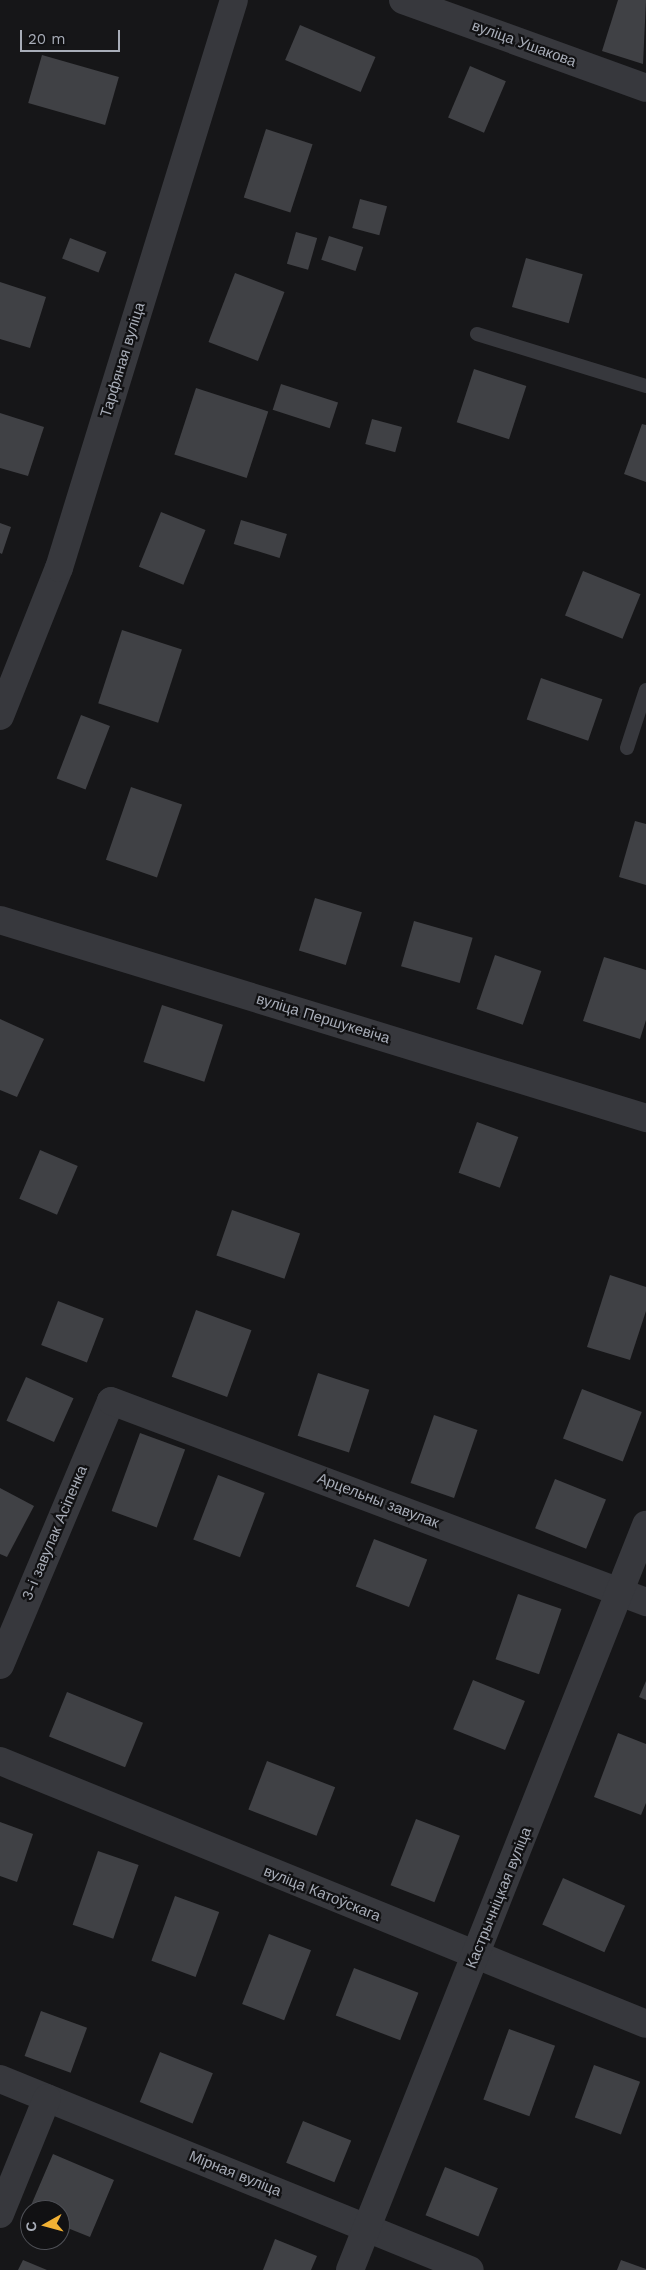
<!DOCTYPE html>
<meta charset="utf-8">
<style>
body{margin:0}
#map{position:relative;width:646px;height:2270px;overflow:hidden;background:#161618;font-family:"Work Sans",sans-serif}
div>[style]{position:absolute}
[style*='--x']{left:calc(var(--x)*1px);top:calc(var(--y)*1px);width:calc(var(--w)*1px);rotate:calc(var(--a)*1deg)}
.building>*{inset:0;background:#404145;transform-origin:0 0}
.lane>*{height:14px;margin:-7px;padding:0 7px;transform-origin:7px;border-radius:7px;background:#37383d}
.street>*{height:28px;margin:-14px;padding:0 14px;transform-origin:14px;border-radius:14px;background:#37383d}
span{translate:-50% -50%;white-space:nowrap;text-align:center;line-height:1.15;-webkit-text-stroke:4.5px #111113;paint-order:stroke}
.street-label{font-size:15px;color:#a8adb8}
.north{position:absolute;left:20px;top:2200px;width:50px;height:50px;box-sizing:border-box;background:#111113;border:1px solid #4d4f55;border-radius:50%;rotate:263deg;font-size:14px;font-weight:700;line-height:20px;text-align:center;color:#a8adb8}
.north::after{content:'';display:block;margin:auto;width:18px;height:22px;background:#f2b134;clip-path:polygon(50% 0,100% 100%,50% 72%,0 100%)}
.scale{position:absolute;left:20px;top:30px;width:100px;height:22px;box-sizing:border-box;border:2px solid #a8adb8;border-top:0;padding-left:6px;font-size:15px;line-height:18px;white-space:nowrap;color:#a8adb8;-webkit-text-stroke:4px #111113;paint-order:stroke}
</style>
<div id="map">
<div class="building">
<div style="clip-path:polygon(618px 0,646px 0,643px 64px,602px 51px)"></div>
<div style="left:300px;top:25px;width:82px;height:38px;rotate:23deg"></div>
<div style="left:42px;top:55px;width:80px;height:50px;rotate:16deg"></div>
<div style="left:470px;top:66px;width:39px;height:56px;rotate:23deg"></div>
<div style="left:266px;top:129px;width:49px;height:72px;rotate:18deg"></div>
<div style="left:360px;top:199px;width:28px;height:30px;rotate:15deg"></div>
<div style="left:296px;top:232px;width:22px;height:33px;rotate:16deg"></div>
<div style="left:329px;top:236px;width:36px;height:25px;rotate:18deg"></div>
<div style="left:70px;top:238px;width:39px;height:22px;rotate:21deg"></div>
<div style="left:526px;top:258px;width:59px;height:51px;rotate:16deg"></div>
<div style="left:235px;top:273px;width:53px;height:74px;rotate:21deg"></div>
<div style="clip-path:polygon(0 282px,46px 297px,30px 348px,0 339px)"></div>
<div style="left:474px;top:369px;width:55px;height:56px;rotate:18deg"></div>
<div style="left:281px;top:384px;width:60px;height:27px;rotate:18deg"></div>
<div style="left:196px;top:388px;width:76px;height:70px;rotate:18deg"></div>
<div style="clip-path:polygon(0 413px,44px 427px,28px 476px,0 468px)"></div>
<div style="left:372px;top:419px;width:31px;height:26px;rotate:15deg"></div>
<div style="clip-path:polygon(642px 424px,646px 425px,646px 482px,624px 474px)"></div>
<div style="left:161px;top:512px;width:48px;height:59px;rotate:22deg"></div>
<div style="left:241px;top:520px;width:48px;height:25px;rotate:17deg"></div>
<div style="clip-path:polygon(0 523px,11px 527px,2px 554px,0 553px)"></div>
<div style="left:583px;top:571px;width:62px;height:48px;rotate:22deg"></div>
<div style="left:122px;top:630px;width:63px;height:77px;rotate:18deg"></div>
<div style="left:541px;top:678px;width:65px;height:44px;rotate:19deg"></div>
<div style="left:81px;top:715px;width:31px;height:68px;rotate:21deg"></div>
<div style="left:131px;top:787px;width:54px;height:77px;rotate:19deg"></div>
<div style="clip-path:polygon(635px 821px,646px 824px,646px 885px,619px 877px)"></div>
<div style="left:315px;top:898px;width:49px;height:55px;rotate:17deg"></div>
<div style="left:414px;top:921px;width:61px;height:47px;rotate:16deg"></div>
<div style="left:495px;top:955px;width:49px;height:57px;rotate:19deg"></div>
<div style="clip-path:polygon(604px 957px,646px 970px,646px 1020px,640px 1039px,583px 1021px)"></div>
<div style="left:162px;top:1005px;width:64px;height:60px;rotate:18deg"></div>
<div style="clip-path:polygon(0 1019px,44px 1039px,17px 1097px,0 1090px)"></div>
<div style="left:477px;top:1122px;width:44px;height:54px;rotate:20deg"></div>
<div style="left:40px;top:1150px;width:41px;height:53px;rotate:23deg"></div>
<div style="left:232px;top:1210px;width:72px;height:48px;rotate:19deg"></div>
<div style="clip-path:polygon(610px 1275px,646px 1287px,646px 1311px,630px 1360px,587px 1347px)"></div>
<div style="left:58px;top:1301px;width:49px;height:47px;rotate:21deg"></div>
<div style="left:196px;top:1310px;width:59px;height:71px;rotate:20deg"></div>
<div style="left:318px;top:1373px;width:54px;height:66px;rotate:18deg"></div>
<div style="left:26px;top:1377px;width:52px;height:48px;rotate:24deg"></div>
<div style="left:582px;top:1389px;width:64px;height:53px;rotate:21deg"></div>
<div style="left:434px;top:1415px;width:46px;height:72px;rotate:19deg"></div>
<div style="left:140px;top:1433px;width:48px;height:83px;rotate:20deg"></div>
<div style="left:218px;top:1475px;width:50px;height:69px;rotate:21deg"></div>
<div style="left:555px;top:1479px;width:55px;height:53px;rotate:22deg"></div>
<div style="clip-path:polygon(0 1488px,34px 1506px,7px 1557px,0 1554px)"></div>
<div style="left:374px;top:1539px;width:57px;height:51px;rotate:21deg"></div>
<div style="left:518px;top:1594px;width:46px;height:69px;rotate:19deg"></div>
<div style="left:473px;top:1680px;width:56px;height:53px;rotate:22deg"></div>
<div style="clip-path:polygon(646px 1681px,646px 1700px,639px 1697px)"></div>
<div style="left:67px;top:1692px;width:82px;height:48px;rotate:22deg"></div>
<div style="clip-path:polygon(618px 1733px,646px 1744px,646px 1803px,641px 1815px,594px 1797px)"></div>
<div style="left:267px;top:1761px;width:73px;height:52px;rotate:21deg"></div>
<div style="left:416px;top:1819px;width:47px;height:71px;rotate:21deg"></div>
<div style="clip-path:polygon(0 1822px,33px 1834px,17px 1882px,0 1876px)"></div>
<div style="left:98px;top:1851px;width:43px;height:78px;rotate:19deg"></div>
<div style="left:563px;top:1878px;width:68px;height:51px;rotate:24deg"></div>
<div style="left:175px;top:1896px;width:47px;height:69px;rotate:20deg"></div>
<div style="left:269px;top:1934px;width:45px;height:75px;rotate:21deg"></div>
<div style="left:354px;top:1968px;width:69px;height:51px;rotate:21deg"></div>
<div style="left:41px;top:2011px;width:49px;height:48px;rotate:20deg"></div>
<div style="left:509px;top:2029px;width:49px;height:75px;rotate:20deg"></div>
<div style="left:160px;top:2052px;width:57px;height:54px;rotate:22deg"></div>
<div style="left:594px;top:2065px;width:49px;height:56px;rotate:20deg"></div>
<div style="left:303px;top:2121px;width:52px;height:45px;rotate:22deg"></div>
<div style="clip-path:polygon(53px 2154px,114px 2180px,90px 2237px,60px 2225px,60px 2210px,29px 2210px)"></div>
<div style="left:445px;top:2167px;width:57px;height:52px;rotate:22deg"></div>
<div style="clip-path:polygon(275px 2239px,317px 2256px,311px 2270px,263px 2270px)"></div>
<div style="clip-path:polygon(23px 2260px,47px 2270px,18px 2270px)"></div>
<div style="clip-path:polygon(621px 2260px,646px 2269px,646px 2270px,617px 2270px)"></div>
</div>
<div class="lane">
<div style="--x:477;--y:334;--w:177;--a:17.1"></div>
<div style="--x:627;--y:748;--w:61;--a:-71.9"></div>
</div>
<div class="street">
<div style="--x:403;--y:0;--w:258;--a:19.9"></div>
<div style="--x:0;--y:716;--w:159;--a:-68.3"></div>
<div style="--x:59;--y:568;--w:594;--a:-72.88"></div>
<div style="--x:0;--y:920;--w:676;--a:17.04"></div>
<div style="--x:0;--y:1665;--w:286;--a:-67.2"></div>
<div style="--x:111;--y:1401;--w:572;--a:20.59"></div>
<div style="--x:0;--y:1761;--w:697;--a:22.15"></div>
<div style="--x:0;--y:2079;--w:507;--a:22.12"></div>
<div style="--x:0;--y:2214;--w:125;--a:-67.9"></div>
<div style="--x:350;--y:2270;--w:802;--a:-68.33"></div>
</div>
<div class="street-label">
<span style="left:524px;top:44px;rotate:20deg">вуліца Ушакова</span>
<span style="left:123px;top:360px;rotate:-73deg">Тарфяная вуліца</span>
<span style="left:323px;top:1019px;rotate:17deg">вуліца Першукевіча</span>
<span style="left:378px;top:1501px;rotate:21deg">Арцельны завулак</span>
<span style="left:55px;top:1533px;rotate:-67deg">3-і завулак Асіпенка</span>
<span style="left:322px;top:1894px;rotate:22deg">вуліца Катоўскага</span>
<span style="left:499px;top:1898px;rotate:-68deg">Кастрычніцкая вуліца</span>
<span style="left:235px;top:2174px;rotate:22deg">Мірная вуліца</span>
</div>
<div class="north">С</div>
<div class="scale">20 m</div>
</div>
